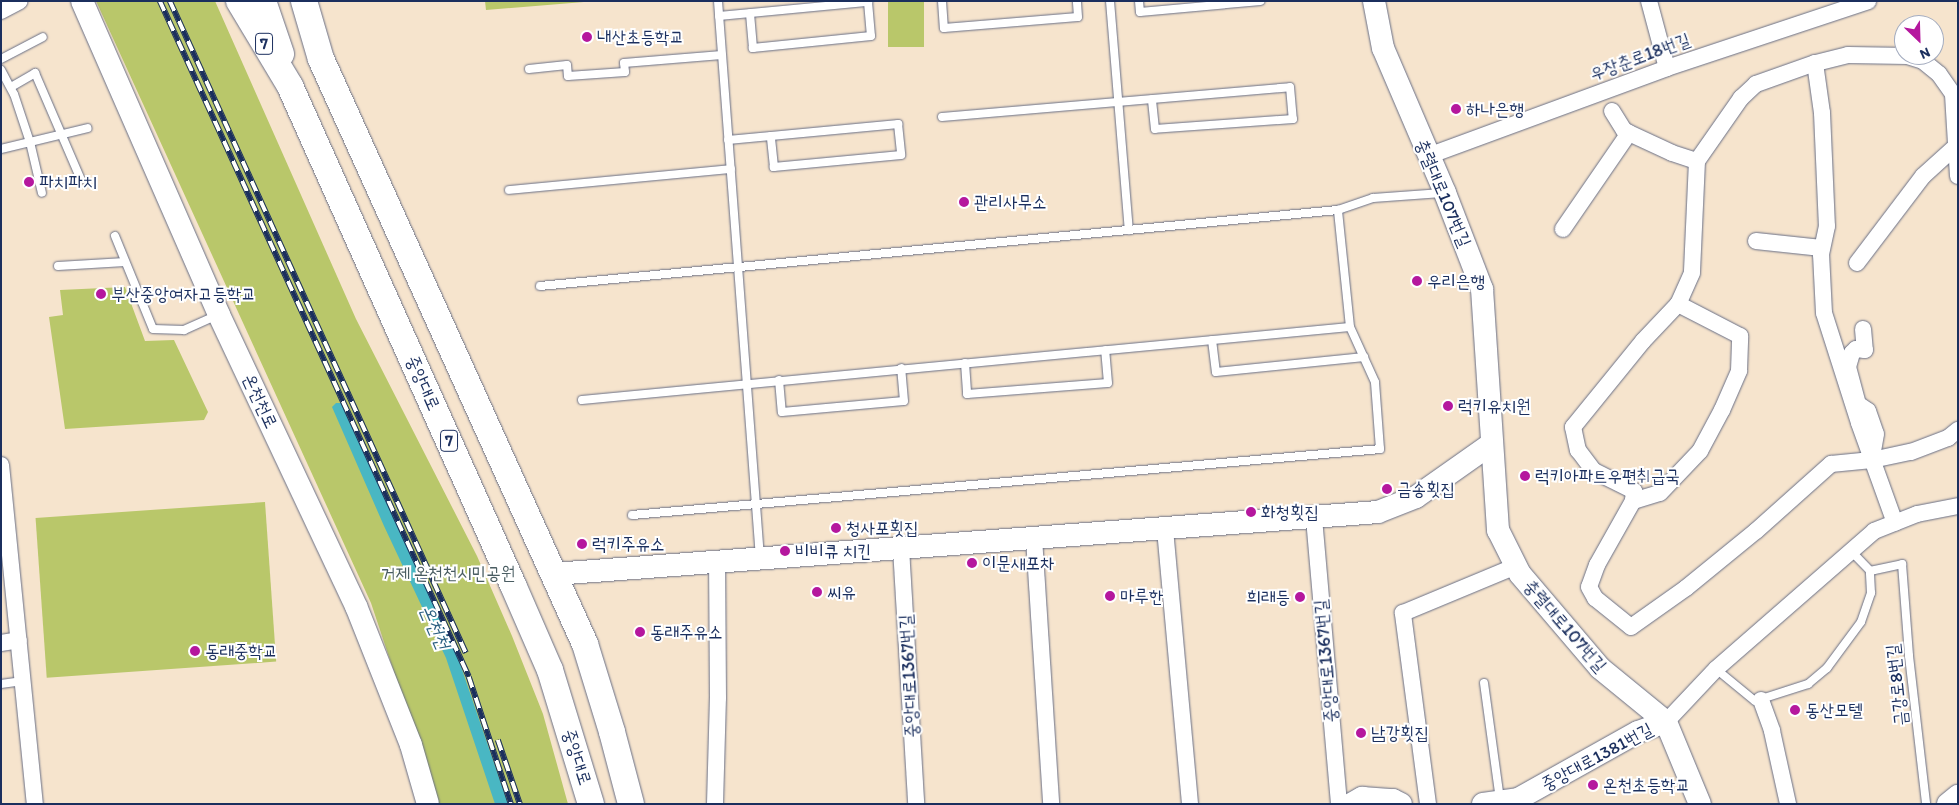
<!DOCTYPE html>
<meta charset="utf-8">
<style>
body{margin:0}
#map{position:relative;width:1959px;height:805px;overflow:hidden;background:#f6e4cd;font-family:Itim,"Poor Story",sans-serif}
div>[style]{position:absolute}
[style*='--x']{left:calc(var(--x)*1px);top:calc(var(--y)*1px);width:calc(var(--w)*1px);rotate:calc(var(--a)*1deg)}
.green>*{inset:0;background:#b9c76a;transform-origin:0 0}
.water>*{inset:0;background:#49b7c3}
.roads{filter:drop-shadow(0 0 1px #686e85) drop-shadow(0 0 1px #686e85)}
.lane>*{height:8px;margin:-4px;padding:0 4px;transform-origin:4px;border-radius:4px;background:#fff}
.street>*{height:16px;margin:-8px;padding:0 8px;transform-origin:8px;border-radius:8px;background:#fff}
.secondary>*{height:22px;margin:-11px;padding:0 11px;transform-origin:11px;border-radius:11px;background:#fff}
.primary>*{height:26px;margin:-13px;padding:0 13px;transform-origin:13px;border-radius:13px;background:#fff}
.rail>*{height:5.5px;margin-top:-2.75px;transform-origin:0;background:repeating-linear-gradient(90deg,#fff 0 11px,#1b2f5e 0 22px);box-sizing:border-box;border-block:1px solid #1b2f5e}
.dots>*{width:14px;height:14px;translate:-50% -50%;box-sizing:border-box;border:2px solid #fff;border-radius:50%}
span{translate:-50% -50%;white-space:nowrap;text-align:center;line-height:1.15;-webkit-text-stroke:4px #fff;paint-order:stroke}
.shield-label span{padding:1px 4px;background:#fff;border:1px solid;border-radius:4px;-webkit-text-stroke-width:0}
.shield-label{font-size:16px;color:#1b2f5e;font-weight:700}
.poi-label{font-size:18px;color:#1b2f5e}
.left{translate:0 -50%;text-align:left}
.right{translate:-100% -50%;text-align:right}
.street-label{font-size:18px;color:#1b2f5e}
.park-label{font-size:18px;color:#4a5d62}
.water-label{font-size:19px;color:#2b5f81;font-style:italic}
.frame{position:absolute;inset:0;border:2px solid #1b2f5e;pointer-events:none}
.north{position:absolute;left:1894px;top:15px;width:50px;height:50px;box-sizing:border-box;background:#fff;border:1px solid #a4acbf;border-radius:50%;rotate:156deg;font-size:14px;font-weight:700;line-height:20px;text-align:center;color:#1b2f5e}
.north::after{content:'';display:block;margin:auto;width:18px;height:22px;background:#b5179e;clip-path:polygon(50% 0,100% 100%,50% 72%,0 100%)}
</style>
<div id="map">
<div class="green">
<div style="clip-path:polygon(96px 1px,215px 1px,356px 319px,477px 556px,512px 636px,543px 714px,568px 804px,438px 804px,371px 603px)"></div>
<div style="clip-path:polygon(485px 1px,596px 1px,486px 10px)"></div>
<div style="left:888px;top:1px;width:36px;height:46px"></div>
<div style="clip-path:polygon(125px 287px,145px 341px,174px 340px,208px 412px,204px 420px,65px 429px,49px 317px,63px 315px,60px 290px)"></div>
<div style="left:265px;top:502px;width:160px;height:230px;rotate:86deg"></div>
</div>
<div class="water">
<div style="clip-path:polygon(336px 403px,341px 403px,456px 652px,508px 804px,495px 804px,446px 658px,384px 526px,332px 407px)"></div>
</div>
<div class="roads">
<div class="lane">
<div style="--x:718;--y:1;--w:559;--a:85.69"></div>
<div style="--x:942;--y:1;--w:27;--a:86"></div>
<div style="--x:944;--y:28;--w:134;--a:-4.7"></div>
<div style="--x:1078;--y:17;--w:16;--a:-94"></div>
<div style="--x:1110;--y:1;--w:230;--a:85.3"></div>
<div style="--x:1139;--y:1;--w:11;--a:85"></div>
<div style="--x:1140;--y:12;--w:121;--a:-5.2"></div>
<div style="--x:719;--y:16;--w:150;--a:-5.4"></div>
<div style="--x:868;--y:2;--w:34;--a:85"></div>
<div style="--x:871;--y:36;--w:119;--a:174.2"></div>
<div style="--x:753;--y:48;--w:35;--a:-95"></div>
<div style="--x:1;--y:59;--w:47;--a:-27.6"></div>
<div style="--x:529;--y:69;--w:38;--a:-6"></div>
<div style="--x:567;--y:65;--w:11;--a:85"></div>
<div style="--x:568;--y:76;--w:57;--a:-4"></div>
<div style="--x:625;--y:72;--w:9;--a:-96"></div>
<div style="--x:624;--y:63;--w:98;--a:-4.7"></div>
<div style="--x:1;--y:70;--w:27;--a:62"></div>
<div style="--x:14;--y:94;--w:51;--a:71.6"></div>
<div style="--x:30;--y:142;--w:52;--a:76.8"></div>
<div style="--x:11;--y:87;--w:28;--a:-30"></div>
<div style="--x:35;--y:73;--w:116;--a:66.7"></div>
<div style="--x:942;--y:117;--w:349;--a:-4.9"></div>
<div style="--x:1290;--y:87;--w:32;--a:85"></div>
<div style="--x:1293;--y:119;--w:138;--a:175.9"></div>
<div style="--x:1155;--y:129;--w:30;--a:-96"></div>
<div style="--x:728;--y:140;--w:43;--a:-5.3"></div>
<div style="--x:771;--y:136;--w:128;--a:-5.4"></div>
<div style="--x:898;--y:124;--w:31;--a:84"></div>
<div style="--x:901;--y:155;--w:128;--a:174.6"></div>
<div style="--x:774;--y:167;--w:31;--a:-96"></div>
<div style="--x:1;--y:149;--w:89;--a:-13.6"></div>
<div style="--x:509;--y:190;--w:223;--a:-5.4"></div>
<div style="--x:115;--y:236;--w:100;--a:67.8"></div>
<div style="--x:153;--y:329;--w:31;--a:2"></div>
<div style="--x:184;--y:330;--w:37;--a:-24"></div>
<div style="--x:58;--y:266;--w:67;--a:-3.4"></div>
<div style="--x:540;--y:286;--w:802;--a:-5.44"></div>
<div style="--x:1338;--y:210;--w:37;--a:-19"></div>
<div style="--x:1373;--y:198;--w:69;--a:-4.1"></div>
<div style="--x:1212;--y:340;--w:32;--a:83"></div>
<div style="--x:1216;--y:372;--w:149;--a:-5.8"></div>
<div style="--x:965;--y:363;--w:31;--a:86"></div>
<div style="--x:967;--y:394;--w:141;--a:-4.5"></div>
<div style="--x:1108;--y:383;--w:33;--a:-95"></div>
<div style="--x:779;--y:380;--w:32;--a:85"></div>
<div style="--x:782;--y:412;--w:122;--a:-5.2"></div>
<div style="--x:904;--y:401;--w:33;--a:-95"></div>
<div style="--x:582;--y:400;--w:771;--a:-5.43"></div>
<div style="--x:632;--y:515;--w:751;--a:-5.04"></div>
<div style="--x:1380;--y:449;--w:67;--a:-94.3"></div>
<div style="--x:1375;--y:382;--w:60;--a:-114.4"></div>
<div style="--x:1350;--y:327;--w:118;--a:-95.9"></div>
<div style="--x:1851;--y:551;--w:28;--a:46"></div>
<div style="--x:1716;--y:669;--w:50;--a:39.4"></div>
<div style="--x:1755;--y:701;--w:56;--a:-17.8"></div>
<div style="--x:1808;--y:684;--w:25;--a:-40"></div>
<div style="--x:1827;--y:668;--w:57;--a:-53.5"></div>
<div style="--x:1861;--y:622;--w:31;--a:-71"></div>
<div style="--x:1871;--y:593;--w:22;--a:-93"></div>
<div style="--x:1870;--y:571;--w:33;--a:-12"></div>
<div style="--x:1902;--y:564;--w:92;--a:85.6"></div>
<div style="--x:1909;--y:656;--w:149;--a:83.4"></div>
<div style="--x:1484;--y:683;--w:118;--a:82.2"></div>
<div style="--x:1;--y:684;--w:22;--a:-8"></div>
</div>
<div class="street">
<div style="--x:1649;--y:1;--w:69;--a:75"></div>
<div style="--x:1;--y:11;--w:21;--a:-28"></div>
<div style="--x:1815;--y:63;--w:50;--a:82"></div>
<div style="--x:1822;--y:113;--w:113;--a:87.5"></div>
<div style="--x:1827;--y:226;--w:29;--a:102"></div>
<div style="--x:1821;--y:254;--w:59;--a:87.1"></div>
<div style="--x:1824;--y:313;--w:115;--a:72.3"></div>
<div style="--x:1859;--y:423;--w:106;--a:70.2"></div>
<div style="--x:1612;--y:111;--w:22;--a:58"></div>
<div style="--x:1624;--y:130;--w:6;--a:31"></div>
<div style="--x:1629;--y:133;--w:47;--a:24.9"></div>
<div style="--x:1672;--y:153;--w:26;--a:18"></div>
<div style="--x:1428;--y:156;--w:255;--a:-20.2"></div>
<div style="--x:1667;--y:68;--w:212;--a:-18.4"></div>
<div style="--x:1958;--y:176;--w:82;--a:-93.5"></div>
<div style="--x:1953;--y:94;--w:24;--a:-125"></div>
<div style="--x:1939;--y:74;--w:21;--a:-141"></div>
<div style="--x:1923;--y:61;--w:16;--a:-162"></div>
<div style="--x:1908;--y:56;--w:60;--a:-179"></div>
<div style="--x:1848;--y:55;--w:34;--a:166"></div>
<div style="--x:1815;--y:63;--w:63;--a:160.4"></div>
<div style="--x:1756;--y:84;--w:21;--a:137"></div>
<div style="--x:1741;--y:98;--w:77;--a:124.9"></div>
<div style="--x:1697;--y:161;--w:112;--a:92.6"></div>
<div style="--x:1692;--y:273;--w:34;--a:114"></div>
<div style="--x:1678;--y:304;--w:51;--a:133.4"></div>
<div style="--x:1643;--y:341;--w:111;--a:129.1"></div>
<div style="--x:1573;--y:427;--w:24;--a:78"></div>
<div style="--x:1578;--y:450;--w:26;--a:53"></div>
<div style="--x:1594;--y:471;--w:45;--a:26.6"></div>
<div style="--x:1634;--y:491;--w:10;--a:96"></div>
<div style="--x:1633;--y:501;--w:73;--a:119.4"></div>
<div style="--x:1597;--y:565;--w:23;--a:110"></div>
<div style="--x:1589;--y:587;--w:13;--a:61"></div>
<div style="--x:1595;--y:598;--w:46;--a:38.9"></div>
<div style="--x:1631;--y:627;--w:67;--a:-35.3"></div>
<div style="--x:1686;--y:588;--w:90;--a:-39.2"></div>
<div style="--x:1756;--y:531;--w:101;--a:-41.8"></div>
<div style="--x:1831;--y:464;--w:41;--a:-5.6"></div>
<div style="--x:1872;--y:460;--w:40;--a:-12"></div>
<div style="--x:1911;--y:452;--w:40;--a:-21"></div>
<div style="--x:1948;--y:438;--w:13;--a:-39"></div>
<div style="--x:1563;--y:229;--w:116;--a:-55.5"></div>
<div style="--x:1756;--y:241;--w:66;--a:6.1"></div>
<div style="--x:1857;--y:263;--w:109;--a:-52.8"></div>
<div style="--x:1923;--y:176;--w:43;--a:-42.2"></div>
<div style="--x:1863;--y:329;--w:21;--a:85"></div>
<div style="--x:1865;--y:350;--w:9;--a:-174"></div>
<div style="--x:1856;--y:349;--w:6;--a:135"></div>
<div style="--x:1852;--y:353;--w:15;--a:106"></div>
<div style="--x:1848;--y:367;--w:38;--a:75"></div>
<div style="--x:1858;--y:404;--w:12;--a:35"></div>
<div style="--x:1868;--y:411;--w:24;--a:71"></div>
<div style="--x:1876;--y:434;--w:23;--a:100"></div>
<div style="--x:1;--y:465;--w:341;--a:84.3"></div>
<div style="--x:1633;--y:501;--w:28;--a:-17"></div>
<div style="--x:1660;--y:493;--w:58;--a:-46.4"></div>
<div style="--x:1700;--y:451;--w:47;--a:-61.8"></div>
<div style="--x:1722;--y:410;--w:43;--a:-66.4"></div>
<div style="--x:1739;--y:371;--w:35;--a:-88"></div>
<div style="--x:1740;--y:336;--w:70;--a:-152.7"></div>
<div style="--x:1314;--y:518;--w:287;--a:85"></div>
<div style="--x:1165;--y:529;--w:276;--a:84.8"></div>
<div style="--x:1034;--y:538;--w:267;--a:86.3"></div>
<div style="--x:901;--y:548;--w:256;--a:86.6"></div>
<div style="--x:1;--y:643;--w:18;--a:-9"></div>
<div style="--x:1761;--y:700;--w:33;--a:70"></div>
<div style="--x:1772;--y:731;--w:75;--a:77.6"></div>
<div style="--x:1666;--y:722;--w:73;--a:-46.7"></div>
<div style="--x:1716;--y:669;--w:210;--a:-41.1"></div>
<div style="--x:1874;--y:531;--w:46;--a:-21.6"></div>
<div style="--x:1917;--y:514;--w:42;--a:-11"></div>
<div style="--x:715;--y:804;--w:106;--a:-88.4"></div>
<div style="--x:718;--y:698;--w:136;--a:-90.4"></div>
<div style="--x:1428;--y:804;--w:193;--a:-97.5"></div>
<div style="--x:1403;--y:613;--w:122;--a:-22.6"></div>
</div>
<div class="secondary">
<div style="--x:82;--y:1;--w:343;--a:66.4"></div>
<div style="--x:219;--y:315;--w:322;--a:64.8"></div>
<div style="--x:356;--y:606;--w:149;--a:68.4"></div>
<div style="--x:411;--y:745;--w:61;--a:73.9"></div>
<div style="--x:1374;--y:1;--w:48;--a:79.2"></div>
<div style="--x:1383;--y:48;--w:158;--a:66.8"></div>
<div style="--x:1445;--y:193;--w:103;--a:68.9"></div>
<div style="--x:1482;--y:289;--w:242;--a:86.2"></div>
<div style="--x:1498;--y:530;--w:49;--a:63.4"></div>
<div style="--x:1520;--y:574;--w:123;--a:49.6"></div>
<div style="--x:1600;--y:668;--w:85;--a:39.3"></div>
<div style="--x:1666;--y:722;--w:89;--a:67.5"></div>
<div style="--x:554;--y:574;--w:826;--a:-4.3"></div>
<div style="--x:1378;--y:512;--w:41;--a:-21.5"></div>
<div style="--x:1416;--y:497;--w:92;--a:-35.2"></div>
<div style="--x:1351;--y:804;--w:13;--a:-29"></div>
<div style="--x:1362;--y:798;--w:31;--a:4"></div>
<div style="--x:1393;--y:800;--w:9;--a:27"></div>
<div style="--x:1483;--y:804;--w:35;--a:-8"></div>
<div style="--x:1518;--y:799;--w:137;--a:-29.2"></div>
<div style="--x:1638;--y:732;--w:30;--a:-20"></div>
<div style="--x:1948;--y:804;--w:13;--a:-39"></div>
</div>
<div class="primary">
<div style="--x:239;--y:1;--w:99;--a:59"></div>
<div style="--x:290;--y:86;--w:547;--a:65.92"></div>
<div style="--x:513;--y:585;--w:93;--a:66.5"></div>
<div style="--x:550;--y:670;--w:140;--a:73"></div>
<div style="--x:263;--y:1;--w:56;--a:71.2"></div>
<div style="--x:304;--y:1;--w:60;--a:73.7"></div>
<div style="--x:321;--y:59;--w:642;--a:65.71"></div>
<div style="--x:585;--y:644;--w:92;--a:72.9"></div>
<div style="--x:612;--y:732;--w:74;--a:75.2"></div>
</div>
</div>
<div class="rail">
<div style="--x:160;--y:1;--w:743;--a:65.43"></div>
<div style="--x:469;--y:677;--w:134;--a:71.7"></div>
<div style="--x:170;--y:1;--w:716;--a:65.58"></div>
<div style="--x:498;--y:740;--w:68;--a:71"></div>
</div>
<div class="dots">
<div style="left:587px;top:37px;background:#b5179e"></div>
<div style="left:1456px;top:109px;background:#b5179e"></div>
<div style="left:29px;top:182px;background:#b5179e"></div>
<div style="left:964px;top:202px;background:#b5179e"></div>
<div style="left:1417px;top:281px;background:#b5179e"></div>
<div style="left:101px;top:294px;background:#b5179e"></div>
<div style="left:1448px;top:406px;background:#b5179e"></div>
<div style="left:1525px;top:476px;background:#b5179e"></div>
<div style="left:1387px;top:489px;background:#b5179e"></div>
<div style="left:1251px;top:512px;background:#b5179e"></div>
<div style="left:836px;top:528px;background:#b5179e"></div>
<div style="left:582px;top:544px;background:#b5179e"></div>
<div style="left:785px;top:551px;background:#b5179e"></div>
<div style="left:972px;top:563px;background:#b5179e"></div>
<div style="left:817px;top:592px;background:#b5179e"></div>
<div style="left:1110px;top:596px;background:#b5179e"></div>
<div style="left:1300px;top:597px;background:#b5179e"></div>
<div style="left:640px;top:632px;background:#b5179e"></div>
<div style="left:195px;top:651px;background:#b5179e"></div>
<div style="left:1795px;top:710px;background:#b5179e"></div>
<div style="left:1361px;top:733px;background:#b5179e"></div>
<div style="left:1593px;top:785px;background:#b5179e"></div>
</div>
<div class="shield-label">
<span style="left:264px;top:44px">7</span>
<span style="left:449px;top:441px">7</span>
</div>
<div class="poi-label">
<span class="left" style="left:597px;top:37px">내산초등학교</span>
<span class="left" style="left:1466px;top:109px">하나은행</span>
<span class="left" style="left:39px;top:182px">파치파치</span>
<span class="left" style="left:974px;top:202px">관리사무소</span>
<span class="left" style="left:1427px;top:281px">우리은행</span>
<span class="left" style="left:111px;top:294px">부산중앙여자고등학교</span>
<span class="left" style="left:1458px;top:406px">럭키유치원</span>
<span class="left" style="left:1535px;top:476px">럭키아파트우편취급국</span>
<span class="left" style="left:1397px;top:489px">금송횟집</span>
<span class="left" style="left:1261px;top:512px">화청횟집</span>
<span class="left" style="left:846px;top:528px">청사포횟집</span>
<span class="left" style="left:592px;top:544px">럭키주유소</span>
<span class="left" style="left:795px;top:551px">비비큐 치킨</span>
<span class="left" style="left:982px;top:563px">이문새포차</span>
<span class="left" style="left:827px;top:592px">씨유</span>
<span class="left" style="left:1120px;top:596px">마루한</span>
<span class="right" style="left:1290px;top:597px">희래등</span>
<span class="left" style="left:650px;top:632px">동래주유소</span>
<span class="left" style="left:205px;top:651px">동래중학교</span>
<span class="left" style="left:1805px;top:710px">동산모텔</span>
<span class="left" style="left:1371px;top:733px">남강횟집</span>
<span class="left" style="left:1603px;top:785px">온천초등학교</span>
</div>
<div class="street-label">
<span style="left:1640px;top:57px;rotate:-20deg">우장춘로18번길</span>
<span style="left:1443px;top:193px;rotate:67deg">충렬대로107번길</span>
<span style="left:423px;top:383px;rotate:66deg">중앙대로</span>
<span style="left:260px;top:401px;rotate:65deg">온천천로</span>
<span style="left:1565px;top:626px;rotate:49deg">충렬대로107번길</span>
<span style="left:1326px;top:661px;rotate:-95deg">중앙대로1367번길</span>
<span style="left:909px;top:676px;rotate:-93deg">중앙대로1367번길</span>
<span style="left:1897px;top:685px;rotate:-96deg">금강로8번길</span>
<span style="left:577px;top:757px;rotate:72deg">중앙대로</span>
<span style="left:1597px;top:757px;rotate:-28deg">중앙대로1381번길</span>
</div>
<div class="park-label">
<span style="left:448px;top:573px">거제 온천천시민공원</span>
</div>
<div class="water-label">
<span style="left:435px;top:627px;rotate:66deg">온천천</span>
</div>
<div class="frame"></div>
<div class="north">N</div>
</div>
